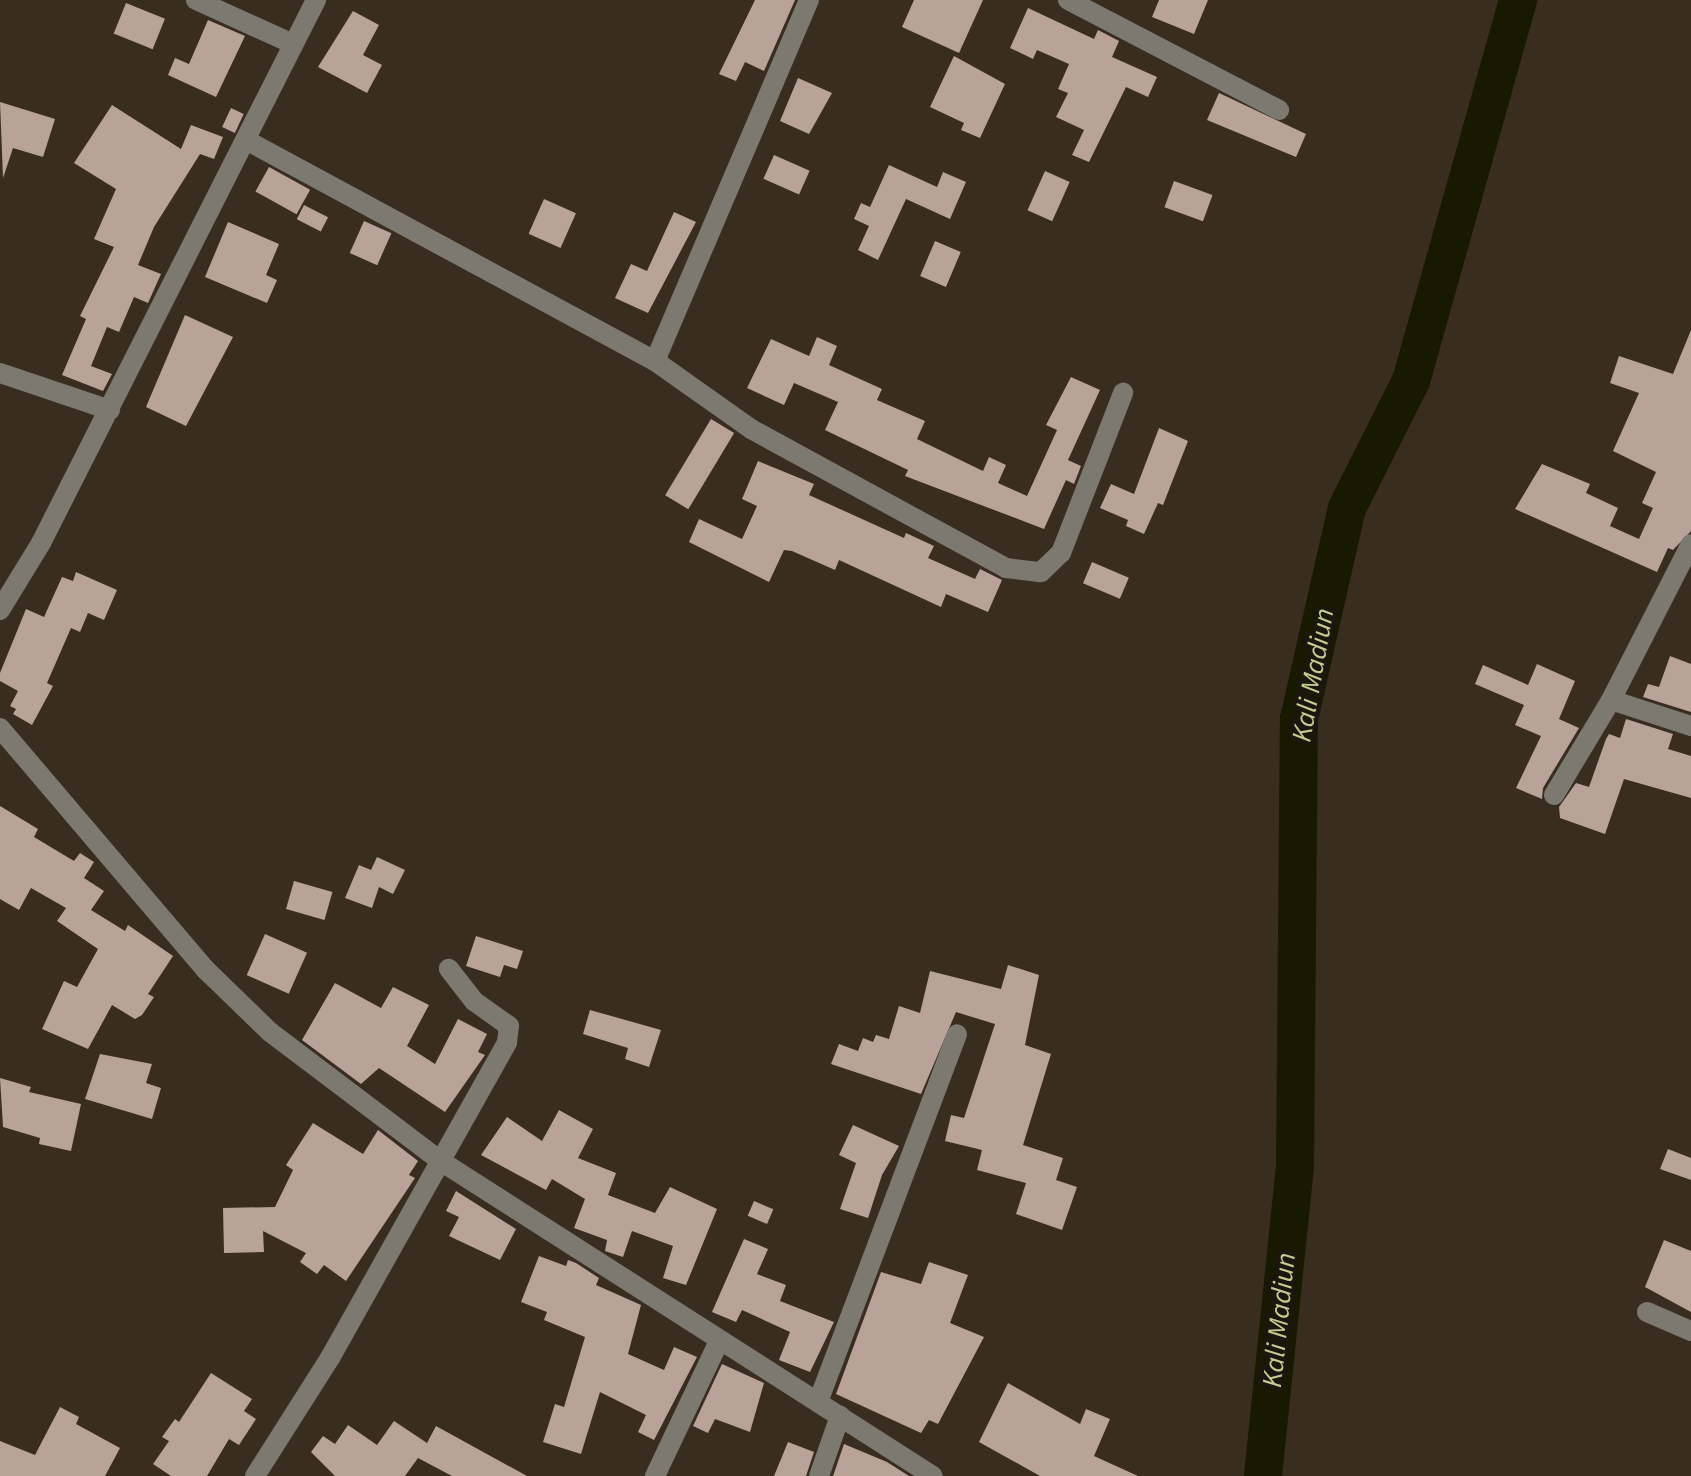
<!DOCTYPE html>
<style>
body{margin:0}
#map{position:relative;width:1691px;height:1476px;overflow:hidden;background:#392d1f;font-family:"Source Sans 3",sans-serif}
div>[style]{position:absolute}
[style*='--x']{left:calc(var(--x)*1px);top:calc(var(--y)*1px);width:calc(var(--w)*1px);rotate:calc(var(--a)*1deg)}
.river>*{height:38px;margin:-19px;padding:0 19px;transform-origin:19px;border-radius:19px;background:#171900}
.building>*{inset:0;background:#b9a398;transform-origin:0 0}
.minor>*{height:20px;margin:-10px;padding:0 10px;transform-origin:10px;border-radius:10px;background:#7b7970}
span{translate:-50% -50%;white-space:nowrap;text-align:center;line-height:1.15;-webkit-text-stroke:8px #1c1610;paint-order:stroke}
.water-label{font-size:28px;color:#c4cd90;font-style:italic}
</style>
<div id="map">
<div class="river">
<div style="--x:1263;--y:1476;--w:313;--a:-84.1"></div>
<div style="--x:1295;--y:1165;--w:446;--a:-89.5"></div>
<div style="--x:1299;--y:719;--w:216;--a:-77.2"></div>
<div style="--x:1347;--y:508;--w:142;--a:-63.3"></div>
<div style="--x:1411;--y:381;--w:396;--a:-74.3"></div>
</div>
<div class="building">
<div style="clip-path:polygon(755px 0,795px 0,764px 71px,745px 62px,736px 81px,719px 74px)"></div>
<div style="clip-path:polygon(914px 0,983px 0,959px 53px,902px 27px)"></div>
<div style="clip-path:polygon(1159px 0,1208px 0,1194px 34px,1152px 17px)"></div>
<div style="left:126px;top:3px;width:42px;height:33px;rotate:22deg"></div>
<div style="clip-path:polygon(1028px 8px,1094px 39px,1098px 30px,1119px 41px,1112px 57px,1157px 77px,1148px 97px,1126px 87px,1089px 162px,1072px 155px,1084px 130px,1056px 117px,1068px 93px,1058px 89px,1069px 64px,1037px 50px,1033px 59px,1010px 48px)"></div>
<div style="clip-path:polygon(353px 11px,379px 25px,363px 55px,382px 65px,367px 93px,318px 67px)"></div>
<div style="clip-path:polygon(208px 20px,245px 36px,216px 97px,168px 75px,175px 58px,189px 64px)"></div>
<div style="clip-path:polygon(954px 56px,1005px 84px,980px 138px,961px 130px,964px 123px,930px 107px)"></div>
<div style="clip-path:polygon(798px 78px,832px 93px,809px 134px,780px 121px)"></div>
<div style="clip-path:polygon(1219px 93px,1306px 134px,1296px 157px,1207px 120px)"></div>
<div style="clip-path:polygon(0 102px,55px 119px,43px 157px,13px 148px,3px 178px)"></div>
<div style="clip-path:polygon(112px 105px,181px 149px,191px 125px,223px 137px,214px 159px,200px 154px,154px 227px,138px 265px,161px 274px,148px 303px,134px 297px,119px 332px,107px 327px,91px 366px,112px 374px,103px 391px,62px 375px,86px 319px,80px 316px,114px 247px,94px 239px,116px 189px,74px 163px)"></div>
<div style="left:231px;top:108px;width:14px;height:21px;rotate:25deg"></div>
<div style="left:774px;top:155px;width:39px;height:26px;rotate:24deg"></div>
<div style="clip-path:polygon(889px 165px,937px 187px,943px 172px,966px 182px,950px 219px,906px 199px,878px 260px,858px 250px,869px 226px,854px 219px,861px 203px,870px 207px)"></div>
<div style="left:269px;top:167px;width:47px;height:28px;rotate:29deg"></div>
<div style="left:1045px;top:171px;width:27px;height:43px;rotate:24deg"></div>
<div style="left:1174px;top:181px;width:41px;height:28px;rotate:20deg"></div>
<div style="left:544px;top:199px;width:35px;height:38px;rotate:24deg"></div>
<div style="left:304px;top:205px;width:27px;height:16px;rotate:27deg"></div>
<div style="clip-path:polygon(674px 212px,696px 222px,648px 313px,615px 298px,631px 264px,647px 271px)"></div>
<div style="left:364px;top:221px;width:30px;height:35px;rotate:24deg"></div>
<div style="clip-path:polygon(228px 222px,279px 244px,266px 275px,277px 280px,267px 303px,205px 277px)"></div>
<div style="left:935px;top:241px;width:28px;height:38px;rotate:23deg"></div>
<div style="clip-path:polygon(185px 315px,233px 337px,186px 426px,146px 407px)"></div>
<div style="clip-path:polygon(1691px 330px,1691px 531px,1673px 550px,1668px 548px,1657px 572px,1515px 509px,1542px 464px,1590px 484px,1586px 493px,1618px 508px,1610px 526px,1639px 539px,1653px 508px,1642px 503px,1656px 472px,1613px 451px,1639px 393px,1610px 383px,1619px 356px,1673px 374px)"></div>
<div style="clip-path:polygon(817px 337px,837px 346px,829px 365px,882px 389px,877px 400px,925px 421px,917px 439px,983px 471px,989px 457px,1006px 465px,998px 483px,1027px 496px,1057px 430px,1046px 425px,1071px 377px,1100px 390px,1068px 460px,1081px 466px,1074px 484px,1066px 480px,1044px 529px,905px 476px,908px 470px,825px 430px,838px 402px,794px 383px,784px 405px,747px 388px,771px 339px,809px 356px)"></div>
<div style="left:711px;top:419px;width:27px;height:89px;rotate:31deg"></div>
<div style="clip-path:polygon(1159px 428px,1188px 441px,1163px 505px,1158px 503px,1144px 534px,1126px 526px,1128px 520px,1100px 508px,1111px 484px,1134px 494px)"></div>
<div style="clip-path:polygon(758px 461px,814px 484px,809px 495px,904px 538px,906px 533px,934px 546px,928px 558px,975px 579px,980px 569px,1002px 580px,988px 612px,946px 594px,941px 607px,839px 560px,835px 570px,792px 551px,784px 550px,769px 582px,689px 542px,699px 519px,742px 539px,757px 506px,742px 499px)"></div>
<div style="left:1092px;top:562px;width:40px;height:23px;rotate:23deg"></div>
<div style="clip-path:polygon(76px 572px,117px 590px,104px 620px,88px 613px,80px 632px,71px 628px,47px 683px,53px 686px,32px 725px,13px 714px,16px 709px,10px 706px,18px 691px,0 681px,0 673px,26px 609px,44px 617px,62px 577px,73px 581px)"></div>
<div style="clip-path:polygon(1670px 656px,1691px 664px,1691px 712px,1643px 697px,1648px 684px,1659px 687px)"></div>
<div style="clip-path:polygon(1537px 664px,1575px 681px,1559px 719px,1579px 728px,1543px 788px,1542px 799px,1516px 788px,1541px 736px,1515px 725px,1524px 705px,1475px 684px,1483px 665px,1528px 685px)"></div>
<div style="clip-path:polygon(1626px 719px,1673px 734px,1668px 749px,1691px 756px,1691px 798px,1624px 779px,1605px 834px,1560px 818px,1559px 807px,1576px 783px,1589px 787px,1606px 739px,1609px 734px,1620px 738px)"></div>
<div style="clip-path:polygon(0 806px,38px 829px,34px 837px,74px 861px,80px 853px,94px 862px,84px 878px,104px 891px,91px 910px,125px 931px,128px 925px,173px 956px,148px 994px,154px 997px,142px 1015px,135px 1019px,112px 1005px,88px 1049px,42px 1029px,64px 981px,77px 987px,98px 949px,57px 921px,66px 908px,31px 888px,19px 910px,0 899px)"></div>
<div style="clip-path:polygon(377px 857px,405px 870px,393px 894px,379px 887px,372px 908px,345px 898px,359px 865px,371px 870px)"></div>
<div style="left:294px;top:881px;width:40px;height:29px;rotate:16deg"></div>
<div style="left:265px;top:934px;width:46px;height:45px;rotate:24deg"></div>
<div style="clip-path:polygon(476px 936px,523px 951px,517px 969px,504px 965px,500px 977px,466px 966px)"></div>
<div style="clip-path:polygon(1008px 965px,1039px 975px,1025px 1045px,1051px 1054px,1023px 1145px,1063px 1158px,1056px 1180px,1077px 1187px,1062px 1230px,1016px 1214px,1026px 1183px,977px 1170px,982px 1150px,945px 1141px,951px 1115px,964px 1118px,995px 1024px,956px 1012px,921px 1094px,831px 1064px,839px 1044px,858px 1051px,863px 1038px,873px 1042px,876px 1035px,889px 1039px,899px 1006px,920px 1013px,930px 971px,1001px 989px)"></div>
<div style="clip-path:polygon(335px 983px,381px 1008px,393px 987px,429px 1005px,407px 1046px,435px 1064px,458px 1019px,487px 1034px,478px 1052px,485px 1055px,445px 1112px,379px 1068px,361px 1084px,302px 1040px)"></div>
<div style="clip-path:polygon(590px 1010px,661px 1030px,649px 1067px,625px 1059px,628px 1048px,583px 1034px)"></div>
<div style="clip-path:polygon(100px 1054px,152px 1064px,146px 1083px,161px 1088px,152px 1119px,85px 1099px)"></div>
<div style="clip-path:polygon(0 1078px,31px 1087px,29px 1092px,81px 1104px,71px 1151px,39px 1144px,40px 1138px,3px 1127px)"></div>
<div style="clip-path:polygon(559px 1110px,593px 1129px,578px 1158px,616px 1173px,608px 1195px,655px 1213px,670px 1187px,717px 1209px,686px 1285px,663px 1278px,673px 1246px,632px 1231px,623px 1257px,605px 1251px,607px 1240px,574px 1228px,585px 1199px,552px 1179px,546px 1190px,481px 1155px,507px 1117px,542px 1141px)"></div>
<div style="clip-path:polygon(313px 1123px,363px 1154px,378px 1130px,418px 1161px,409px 1175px,415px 1178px,346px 1281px,324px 1265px,317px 1274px,300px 1262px,306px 1253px,263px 1231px,264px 1252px,224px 1253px,223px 1208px,275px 1207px,293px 1170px,286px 1165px)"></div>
<div style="clip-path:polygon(853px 1125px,899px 1146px,882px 1175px,868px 1218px,840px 1209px,856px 1163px,839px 1155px)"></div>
<div style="clip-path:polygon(1668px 1149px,1691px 1158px,1691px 1180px,1660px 1169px)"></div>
<div style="clip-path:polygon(456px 1191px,516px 1229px,500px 1260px,449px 1236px,459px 1217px,446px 1211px)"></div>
<div style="left:754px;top:1201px;width:21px;height:16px;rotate:23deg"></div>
<div style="clip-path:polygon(744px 1239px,768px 1249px,757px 1274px,786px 1285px,780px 1301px,834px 1322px,810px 1372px,779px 1360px,790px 1332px,742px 1310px,736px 1322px,712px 1312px)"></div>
<div style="clip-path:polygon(1664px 1240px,1691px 1251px,1691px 1312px,1645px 1287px)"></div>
<div style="clip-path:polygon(539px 1256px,566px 1266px,568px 1260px,576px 1263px,599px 1278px,596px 1285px,641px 1305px,628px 1354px,664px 1370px,674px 1347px,697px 1357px,654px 1440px,638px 1432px,646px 1415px,600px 1392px,581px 1454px,543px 1442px,555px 1404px,564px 1407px,585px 1337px,544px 1320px,547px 1312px,521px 1302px)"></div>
<div style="clip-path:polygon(929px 1262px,968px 1275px,950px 1323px,984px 1337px,938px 1424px,929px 1420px,921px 1433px,836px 1394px,881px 1272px,921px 1284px)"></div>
<div style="clip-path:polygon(722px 1364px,764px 1383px,750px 1432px,715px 1419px,708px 1433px,693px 1426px)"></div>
<div style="clip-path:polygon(211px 1373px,252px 1399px,244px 1411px,256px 1419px,239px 1445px,229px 1439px,207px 1476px,171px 1476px,153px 1464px,169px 1441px,162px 1437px,175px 1419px,179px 1422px)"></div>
<div style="clip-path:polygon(1008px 1383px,1080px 1424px,1086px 1409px,1110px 1419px,1094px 1456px,1138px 1476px,1040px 1476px,979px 1442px)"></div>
<div style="clip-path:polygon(60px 1407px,79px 1417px,76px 1424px,120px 1448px,105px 1476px,0 1476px,0 1441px,35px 1455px)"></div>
<div style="clip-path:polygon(394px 1421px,427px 1443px,436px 1426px,527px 1476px,452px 1476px,418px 1458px,405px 1476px,335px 1476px,311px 1452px,323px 1436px,335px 1444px,348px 1425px,377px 1445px)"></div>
<div style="clip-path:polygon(788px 1442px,814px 1452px,806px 1476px,774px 1476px)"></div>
<div style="clip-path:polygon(844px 1444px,887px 1462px,909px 1476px,833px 1476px)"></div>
</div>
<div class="minor">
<div style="--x:196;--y:0;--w:107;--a:24.4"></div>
<div style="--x:1068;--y:0;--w:238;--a:27.5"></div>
<div style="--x:246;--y:140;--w:465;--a:28.4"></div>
<div style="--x:655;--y:361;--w:118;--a:35.3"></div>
<div style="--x:751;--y:429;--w:290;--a:28.6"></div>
<div style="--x:1006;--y:568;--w:35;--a:7"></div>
<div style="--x:1041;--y:572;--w:28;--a:-44"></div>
<div style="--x:1061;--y:553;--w:172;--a:-68.8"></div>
<div style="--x:655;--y:361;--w:392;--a:-66.9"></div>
<div style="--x:0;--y:373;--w:116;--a:18.6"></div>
<div style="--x:0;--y:610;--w:79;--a:-58.5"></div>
<div style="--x:41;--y:543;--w:609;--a:-63.14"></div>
<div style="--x:1611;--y:700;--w:84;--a:18"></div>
<div style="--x:0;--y:728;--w:318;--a:49.6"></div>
<div style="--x:206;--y:970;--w:89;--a:44.1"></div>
<div style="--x:270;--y:1032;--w:212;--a:37.1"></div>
<div style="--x:439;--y:1160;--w:586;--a:32.61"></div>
<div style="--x:1554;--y:795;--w:111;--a:-59"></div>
<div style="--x:1611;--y:700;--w:175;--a:-62.9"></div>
<div style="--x:1647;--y:1312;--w:48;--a:23.4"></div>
<div style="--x:818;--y:1402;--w:393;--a:-69.3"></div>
<div style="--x:255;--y:1476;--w:140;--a:-57.6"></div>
<div style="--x:330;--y:1358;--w:362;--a:-60.7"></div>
<div style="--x:507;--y:1042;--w:16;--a:-83"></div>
<div style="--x:509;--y:1026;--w:43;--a:-144.5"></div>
<div style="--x:474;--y:1001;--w:41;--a:-128"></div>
<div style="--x:655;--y:1476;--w:149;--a:-64.6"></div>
<div style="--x:819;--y:1476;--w:64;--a:-70.7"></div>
</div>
<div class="water-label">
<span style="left:1313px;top:675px;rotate:-80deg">Kali Madiun</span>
<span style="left:1279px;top:1320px;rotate:-84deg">Kali Madiun</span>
</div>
</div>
